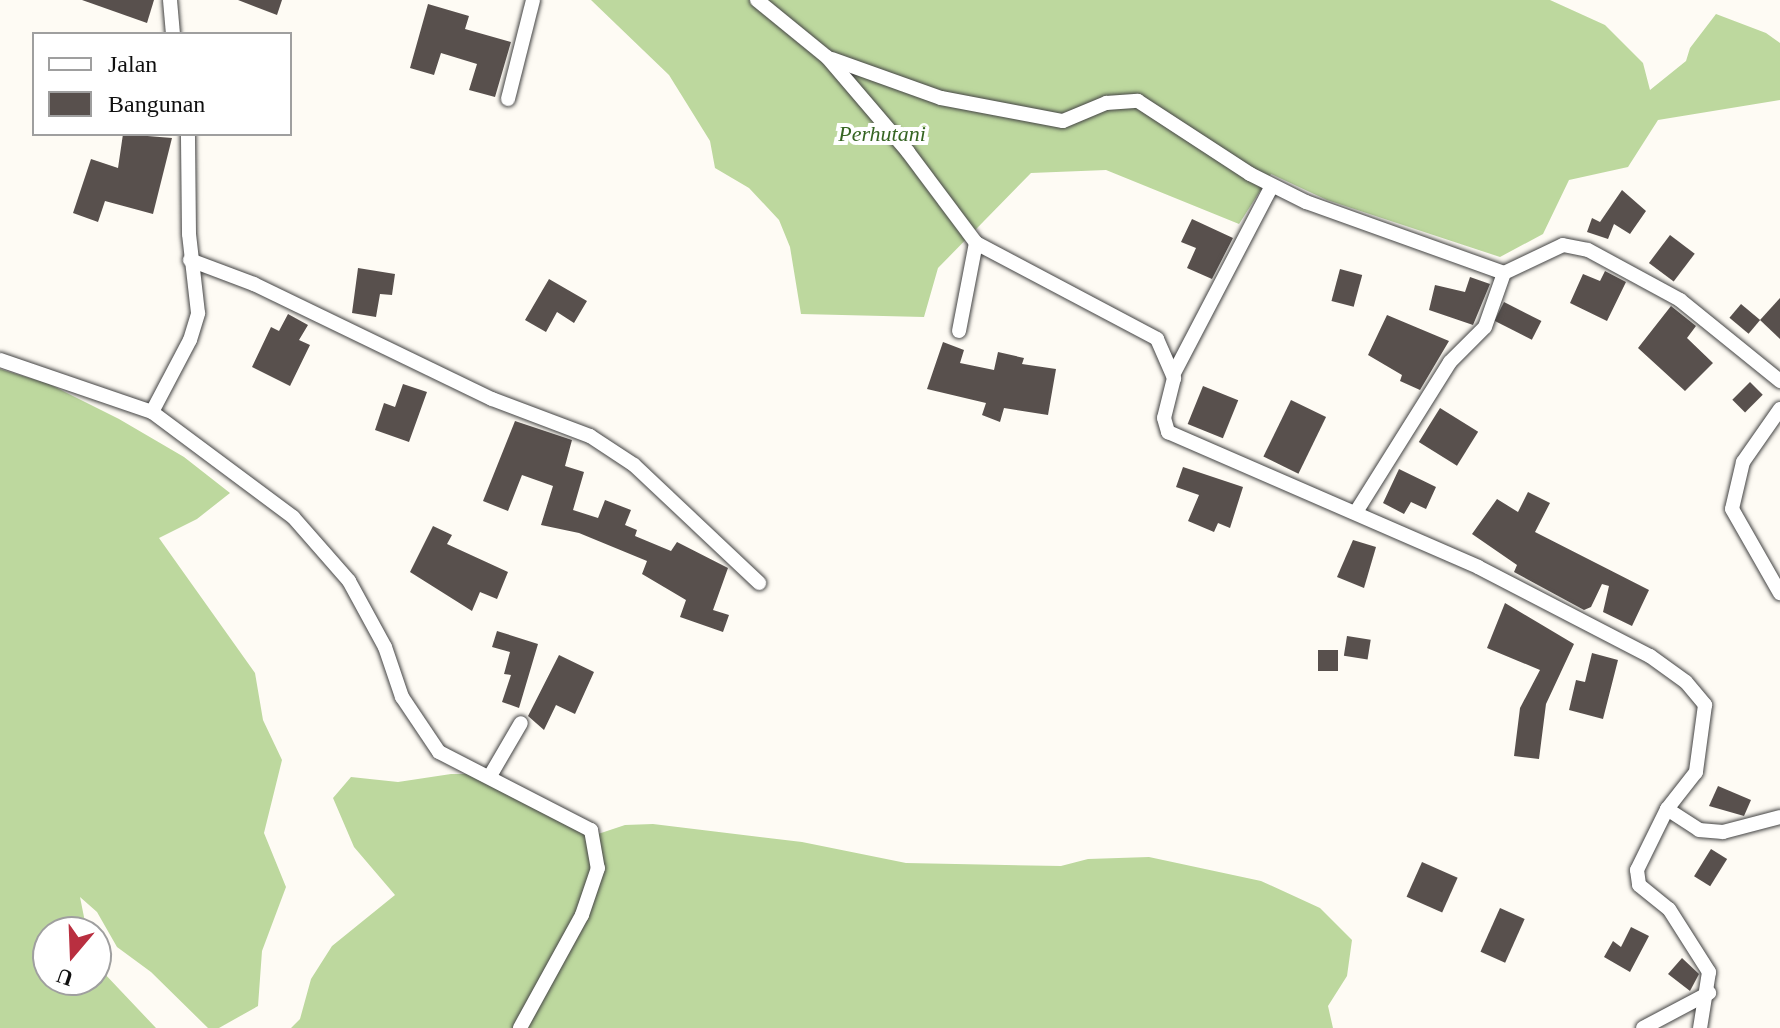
<!DOCTYPE html>
<style>
body{margin:0}
#map{position:relative;width:1780px;height:1028px;overflow:hidden;background:#fefbf4;font-family:"Times New Roman",serif}
div>[style]{position:absolute}
[style*='--x']{left:calc(var(--x)*1px);top:calc(var(--y)*1px);width:calc(var(--w)*1px);rotate:calc(var(--a)*1deg)}
.forest>*{inset:0;background:#bdd89e}
.building>*{inset:0;background:#58504d;transform-origin:0 0}
.roads{filter:drop-shadow(0 0 2px #434343) drop-shadow(0 0 2px #434343)}
.minor>*{height:14px;margin:-7px;padding:0 7px;transform-origin:7px;border-radius:7px;background:#fff}
span{translate:-50% -50%;white-space:nowrap;text-align:center;line-height:1.15;-webkit-text-stroke:8px #fff;paint-order:stroke}
.park-label{font-size:22px;color:#366523;font-style:italic}
.legend{position:absolute;left:32px;top:32px;width:260px;height:104px;box-sizing:border-box;background:#fff;border:2px solid #9f9f9f;margin:0;padding:10px 14px;list-style:none;font-size:24px;color:#101010}
.legend li{display:flex;align-items:center;gap:16px;height:40px}
.legend b{width:40px;border:2px solid #9f9f9f}
.north{position:absolute;left:32px;top:916px;width:80px;height:80px;box-sizing:border-box;background:#fff;border:2px solid #9f9f9f;border-radius:50%;rotate:199deg;font-size:22px;font-weight:700;line-height:32px;text-align:center;color:#101010}
.north::after{content:'';display:block;margin:auto;width:28px;height:36px;background:#b92f40;clip-path:polygon(50% 0,100% 100%,50% 72%,0 100%)}
</style>
<div id="map">
<div class="forest">
<div style="clip-path:polygon(591px 0,1550px 0,1605px 25px,1643px 63px,1650px 90px,1686px 61px,1690px 48px,1716px 14px,1766px 33px,1780px 43px,1780px 100px,1658px 120px,1628px 167px,1569px 180px,1543px 234px,1500px 257px,1327px 200px,1271px 174px,1239px 224px,1106px 170px,1031px 173px,938px 268px,924px 317px,801px 314px,790px 247px,779px 220px,749px 188px,715px 168px,710px 141px,669px 75px)"></div>
<div style="clip-path:polygon(0 369px,49px 384px,119px 419px,184px 457px,230px 493px,197px 519px,159px 538px,255px 673px,263px 720px,282px 760px,264px 833px,286px 887px,262px 951px,258px 1006px,219px 1028px,208px 1028px,151px 972px,117px 947px,97px 912px,80px 897px,87px 932px,48px 932px,48px 980px,96px 980px,96px 957px,102px 971px,156px 1028px,0 1028px)"></div>
<div style="clip-path:polygon(451px 774px,468px 774px,589px 837px,625px 825px,653px 824px,802px 842px,906px 863px,1061px 866px,1088px 859px,1149px 857px,1261px 881px,1320px 908px,1352px 940px,1347px 976px,1328px 1006px,1333px 1028px,291px 1028px,300px 1019px,311px 979px,332px 946px,395px 895px,354px 847px,333px 798px,351px 777px,398px 782px)"></div>
</div>
<div class="building">
<div style="clip-path:polygon(82px 0,154px 0,147px 23px)"></div>
<div style="clip-path:polygon(238px 0,282px 0,277px 15px)"></div>
<div style="clip-path:polygon(428px 4px,469px 16px,465px 29px,511px 42px,495px 97px,469px 90px,477px 64px,441px 53px,434px 75px,410px 68px)"></div>
<div style="clip-path:polygon(123px 134px,172px 138px,153px 214px,105px 201px,98px 222px,73px 213px,91px 159px,118px 168px)"></div>
<div style="clip-path:polygon(1622px 190px,1646px 211px,1630px 234px,1614px 224px,1608px 239px,1587px 232px,1592px 218px,1600px 222px)"></div>
<div style="clip-path:polygon(1192px 219px,1233px 238px,1212px 279px,1187px 268px,1196px 248px,1181px 242px)"></div>
<div style="left:1670px;top:235px;width:31px;height:35px;rotate:37deg"></div>
<div style="clip-path:polygon(358px 268px,395px 274px,392px 295px,380px 294px,376px 317px,352px 313px)"></div>
<div style="left:1340px;top:269px;width:23px;height:33px;rotate:15deg"></div>
<div style="clip-path:polygon(1605px 271px,1626px 282px,1607px 321px,1570px 303px,1583px 274px,1600px 281px)"></div>
<div style="clip-path:polygon(1470px 277px,1490px 284px,1473px 325px,1429px 310px,1435px 285px,1465px 292px)"></div>
<div style="clip-path:polygon(549px 279px,587px 301px,574px 323px,557px 312px,546px 332px,525px 320px)"></div>
<div style="clip-path:polygon(1780px 298px,1780px 339px,1760px 320px)"></div>
<div style="left:1504px;top:302px;width:42px;height:21px;rotate:27deg"></div>
<div style="left:1741px;top:304px;width:25px;height:18px;rotate:40deg"></div>
<div style="clip-path:polygon(1671px 306px,1696px 326px,1687px 338px,1713px 363px,1685px 391px,1638px 348px)"></div>
<div style="clip-path:polygon(288px 314px,308px 325px,299px 340px,310px 345px,290px 386px,252px 367px,271px 327px,279px 331px)"></div>
<div style="clip-path:polygon(1387px 315px,1449px 341px,1420px 390px,1400px 381px,1402px 375px,1368px 355px)"></div>
<div style="clip-path:polygon(943px 342px,964px 350px,960px 363px,994px 370px,998px 352px,1024px 358px,1022px 364px,1056px 369px,1048px 415px,1004px 408px,1000px 422px,982px 415px,986px 403px,927px 389px)"></div>
<div style="left:1750px;top:382px;width:18px;height:25px;rotate:45deg"></div>
<div style="clip-path:polygon(403px 384px,427px 392px,409px 442px,375px 430px,384px 403px,395px 407px)"></div>
<div style="left:1203px;top:386px;width:38px;height:41px;rotate:22deg"></div>
<div style="left:1291px;top:400px;width:39px;height:63px;rotate:26deg"></div>
<div style="left:1440px;top:408px;width:45px;height:40px;rotate:32deg"></div>
<div style="clip-path:polygon(515px 421px,572px 440px,565px 466px,584px 472px,573px 510px,598px 518px,605px 500px,631px 510px,625px 525px,637px 530px,635px 536px,671px 551px,677px 542px,728px 568px,713px 610px,729px 615px,723px 632px,680px 617px,686px 600px,642px 574px,647px 561px,579px 533px,541px 525px,553px 486px,522px 475px,508px 511px,483px 501px)"></div>
<div style="clip-path:polygon(1183px 467px,1243px 487px,1230px 528px,1218px 523px,1214px 532px,1188px 521px,1199px 495px,1176px 487px)"></div>
<div style="clip-path:polygon(1399px 469px,1436px 487px,1426px 509px,1411px 502px,1404px 514px,1383px 503px)"></div>
<div style="clip-path:polygon(1528px 492px,1550px 503px,1535px 532px,1649px 590px,1632px 626px,1603px 612px,1609px 586px,1602px 584px,1591px 607px,1584px 610px,1514px 572px,1517px 565px,1472px 534px,1497px 499px,1518px 512px)"></div>
<div style="clip-path:polygon(433px 526px,452px 535px,447px 544px,508px 572px,497px 599px,480px 592px,472px 611px,410px 572px)"></div>
<div style="clip-path:polygon(1353px 540px,1376px 547px,1364px 588px,1337px 577px)"></div>
<div style="clip-path:polygon(1505px 603px,1574px 644px,1546px 704px,1539px 759px,1514px 756px,1520px 708px,1540px 670px,1487px 648px)"></div>
<div style="clip-path:polygon(497px 631px,538px 644px,519px 708px,502px 702px,511px 675px,504px 674px,510px 652px,492px 647px)"></div>
<div style="left:1347px;top:636px;width:24px;height:20px;rotate:9deg"></div>
<div style="left:1318px;top:650px;width:20px;height:21px"></div>
<div style="clip-path:polygon(1592px 653px,1618px 660px,1603px 719px,1569px 710px,1576px 680px,1585px 682px)"></div>
<div style="clip-path:polygon(559px 655px,594px 672px,575px 714px,556px 705px,544px 730px,528px 716px)"></div>
<div style="clip-path:polygon(1718px 786px,1751px 800px,1744px 816px,1709px 806px)"></div>
<div style="left:1711px;top:849px;width:19px;height:32px;rotate:32deg"></div>
<div style="left:1422px;top:862px;width:39px;height:38px;rotate:24deg"></div>
<div style="left:1500px;top:908px;width:27px;height:48px;rotate:24deg"></div>
<div style="clip-path:polygon(1631px 927px,1649px 936px,1630px 972px,1604px 957px,1613px 941px,1621px 947px)"></div>
<div style="clip-path:polygon(1682px 958px,1699px 974px,1690px 991px,1668px 974px)"></div>
</div>
<div class="roads">
<div class="minor">
<div style="--x:170;--y:0;--w:34;--a:85"></div>
<div style="--x:757;--y:0;--w:90;--a:39.2"></div>
<div style="--x:827;--y:57;--w:125;--a:49.5"></div>
<div style="--x:908;--y:152;--w:114;--a:53.2"></div>
<div style="--x:976;--y:243;--w:205;--a:27.9"></div>
<div style="--x:1157;--y:339;--w:43;--a:66.4"></div>
<div style="--x:1174;--y:378;--w:41;--a:104"></div>
<div style="--x:1164;--y:418;--w:15;--a:74"></div>
<div style="--x:1168;--y:432;--w:338;--a:23.5"></div>
<div style="--x:1478;--y:567;--w:194;--a:27.4"></div>
<div style="--x:1650;--y:656;--w:44;--a:35.8"></div>
<div style="--x:1686;--y:682;--w:30;--a:50"></div>
<div style="--x:1705;--y:705;--w:68;--a:97.7"></div>
<div style="--x:1696;--y:772;--w:47;--a:128.1"></div>
<div style="--x:1667;--y:809;--w:68;--a:116.2"></div>
<div style="--x:1637;--y:870;--w:15;--a:82"></div>
<div style="--x:1639;--y:885;--w:38;--a:39"></div>
<div style="--x:1669;--y:909;--w:75;--a:57.6"></div>
<div style="--x:1709;--y:972;--w:57;--a:99.1"></div>
<div style="--x:832;--y:59;--w:116;--a:19.7"></div>
<div style="--x:941;--y:98;--w:124;--a:10.7"></div>
<div style="--x:1063;--y:121;--w:47;--a:-22.7"></div>
<div style="--x:1106;--y:103;--w:32;--a:-4"></div>
<div style="--x:1138;--y:101;--w:134;--a:33.1"></div>
<div style="--x:1250;--y:174;--w:63;--a:26.6"></div>
<div style="--x:1306;--y:202;--w:210;--a:19.7"></div>
<div style="--x:1504;--y:273;--w:65;--a:-25.4"></div>
<div style="--x:1563;--y:245;--w:25;--a:11"></div>
<div style="--x:1588;--y:250;--w:105;--a:28.5"></div>
<div style="--x:1680;--y:300;--w:129;--a:39"></div>
<div style="--x:508;--y:99;--w:102;--a:-75.8"></div>
<div style="--x:190;--y:260;--w:68;--a:20.6"></div>
<div style="--x:254;--y:284;--w:264;--a:25.8"></div>
<div style="--x:492;--y:399;--w:105;--a:20.7"></div>
<div style="--x:590;--y:436;--w:53;--a:33.4"></div>
<div style="--x:634;--y:465;--w:172;--a:43.3"></div>
<div style="--x:959;--y:331;--w:90;--a:-79.1"></div>
<div style="--x:0;--y:360;--w:161;--a:18.9"></div>
<div style="--x:152;--y:412;--w:176;--a:36.7"></div>
<div style="--x:293;--y:517;--w:85;--a:48.8"></div>
<div style="--x:349;--y:581;--w:75;--a:61.4"></div>
<div style="--x:385;--y:647;--w:53;--a:71.2"></div>
<div style="--x:402;--y:697;--w:66;--a:56.1"></div>
<div style="--x:439;--y:752;--w:171;--a:27.2"></div>
<div style="--x:591;--y:830;--w:39;--a:80"></div>
<div style="--x:598;--y:868;--w:50;--a:108.8"></div>
<div style="--x:582;--y:915;--w:129;--a:118.8"></div>
<div style="--x:1173;--y:375;--w:213;--a:-62.4"></div>
<div style="--x:1780;--y:409;--w:65;--a:124.9"></div>
<div style="--x:1743;--y:462;--w:48;--a:103.2"></div>
<div style="--x:1732;--y:509;--w:97;--a:60.3"></div>
<div style="--x:152;--y:412;--w:81;--a:-62.2"></div>
<div style="--x:190;--y:340;--w:28;--a:-73"></div>
<div style="--x:198;--y:313;--w:80;--a:-96.5"></div>
<div style="--x:189;--y:234;--w:100;--a:-90.6"></div>
<div style="--x:1356;--y:512;--w:177;--a:-57.9"></div>
<div style="--x:1450;--y:362;--w:49;--a:-45"></div>
<div style="--x:1485;--y:327;--w:57;--a:-70.6"></div>
<div style="--x:490;--y:776;--w:61;--a:-59.7"></div>
<div style="--x:1667;--y:809;--w:38;--a:33"></div>
<div style="--x:1699;--y:830;--w:24;--a:5"></div>
<div style="--x:1723;--y:832;--w:59;--a:-14.7"></div>
<div style="--x:1643;--y:1028;--w:75;--a:-27.9"></div>
</div>
</div>
<div class="park-label">
<span style="left:882px;top:134px">Perhutani</span>
</div>
<ul class="legend">
<li><b style="height:10px;background:#fff"></b>Jalan</li>
<li><b style="height:22px;background:#58504d"></b>Bangunan</li>
</ul>
<div class="north">U</div>
</div>
